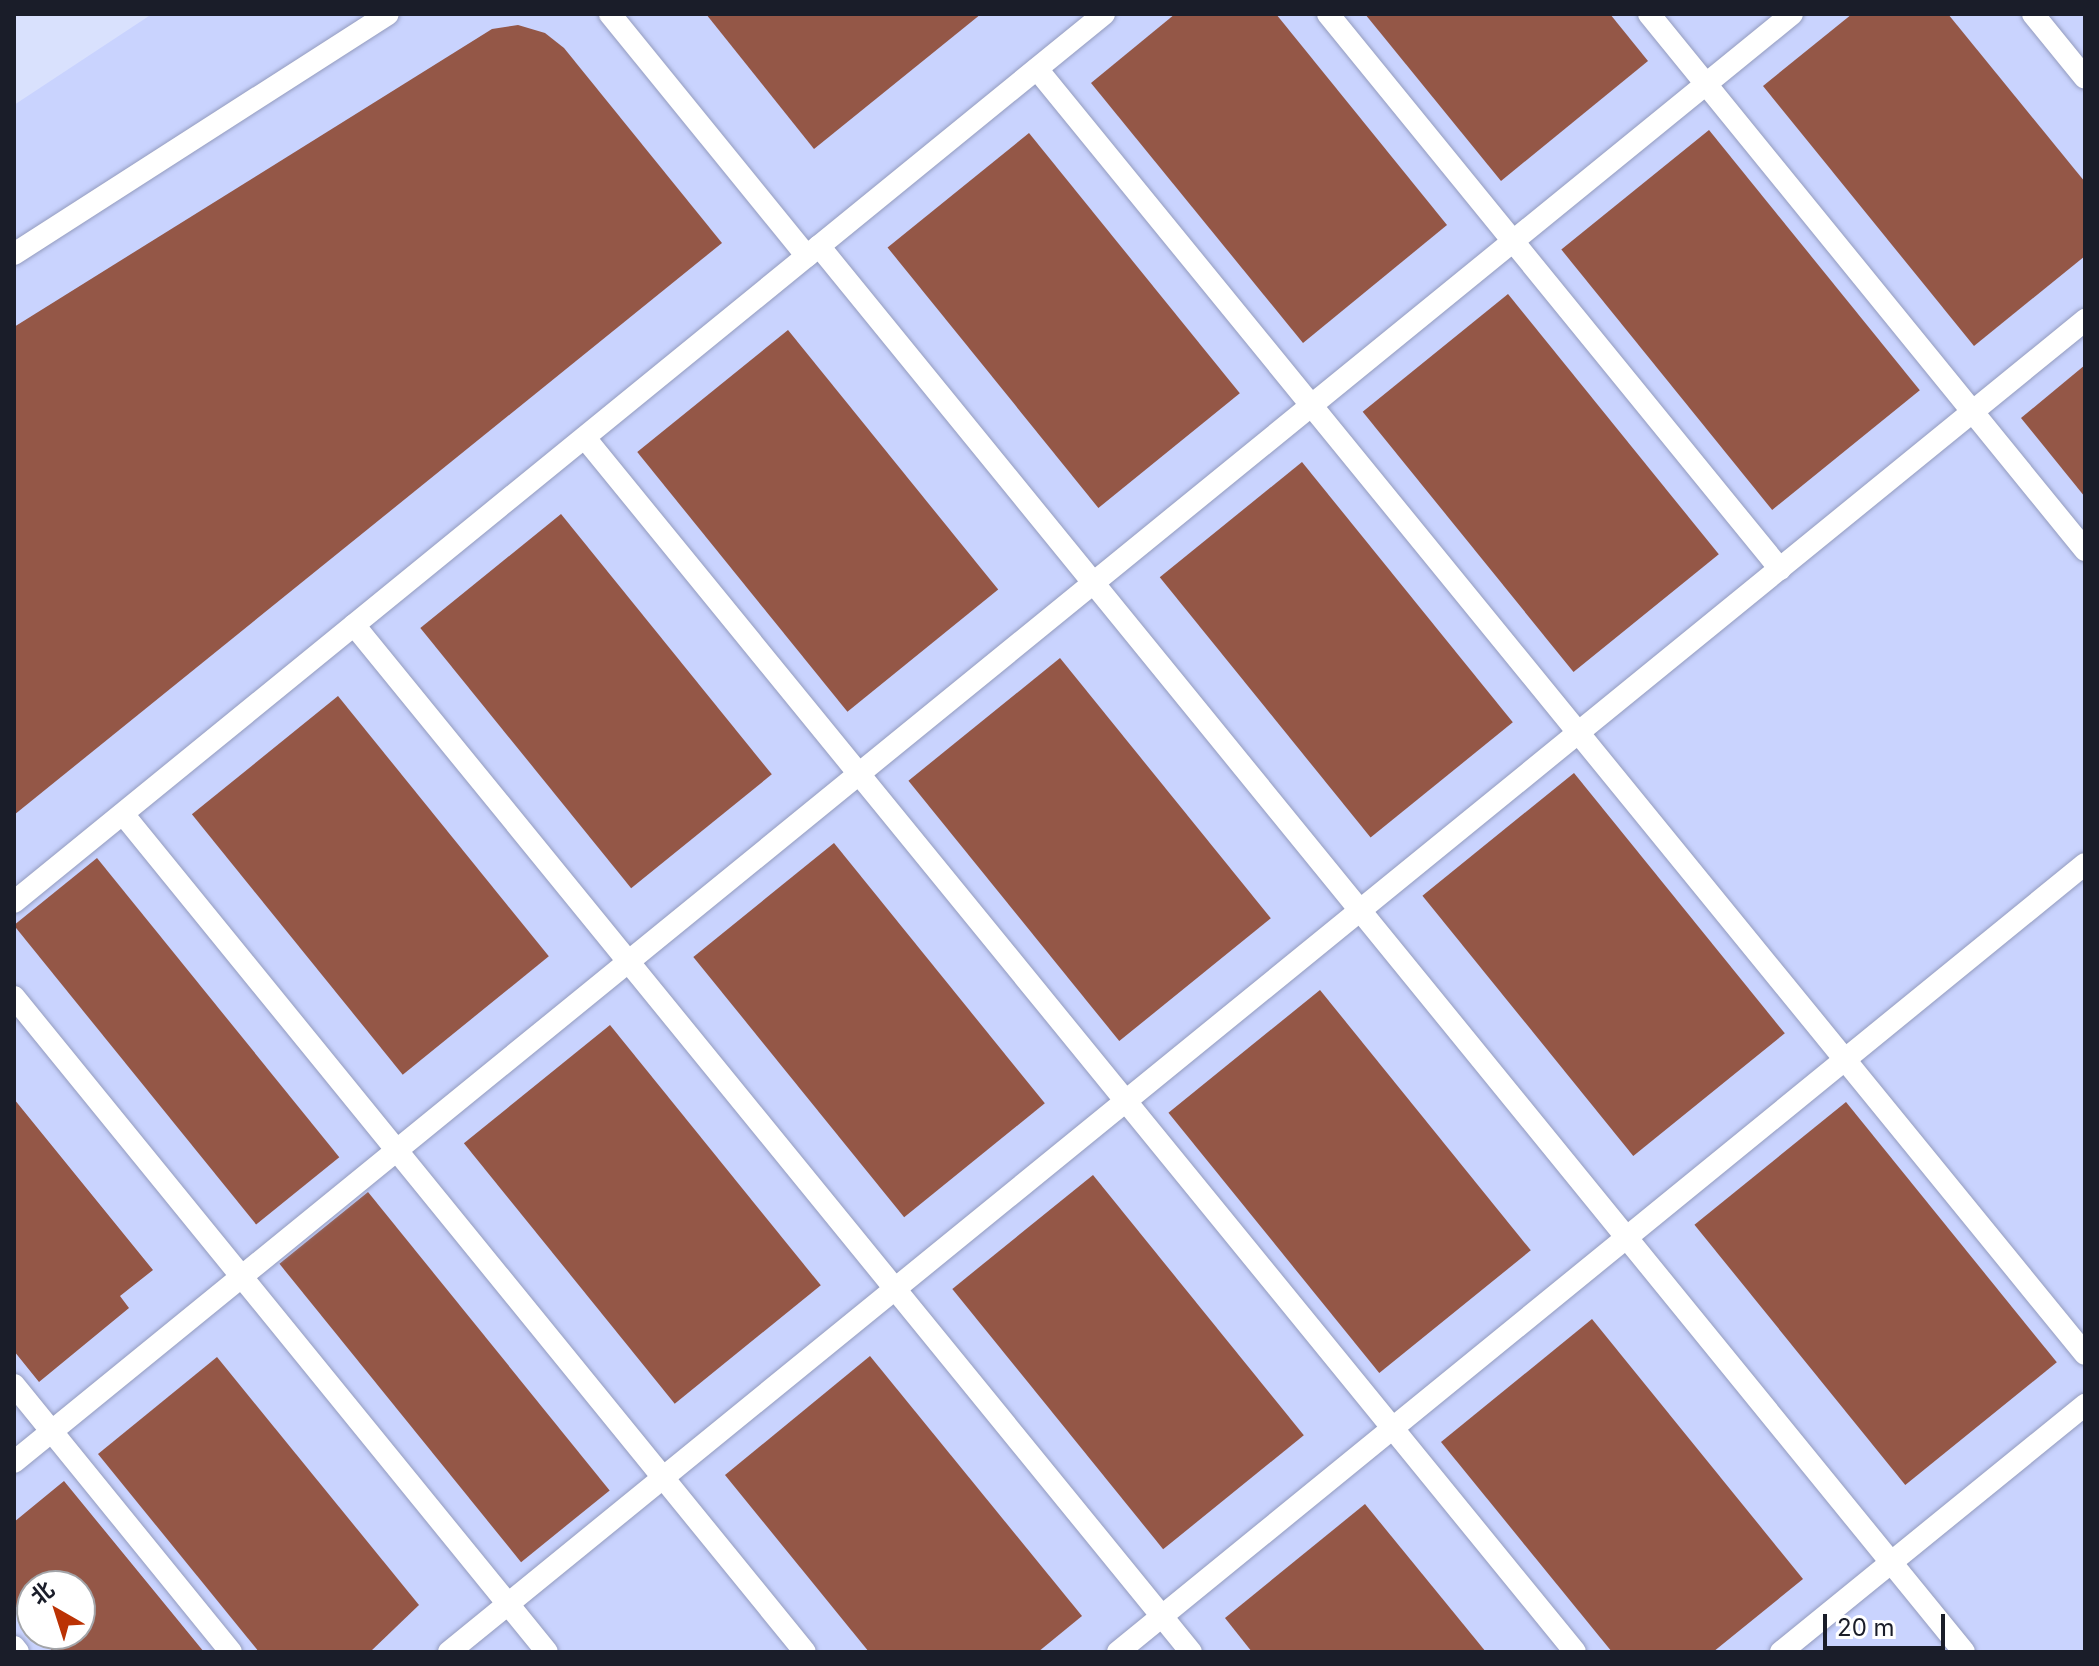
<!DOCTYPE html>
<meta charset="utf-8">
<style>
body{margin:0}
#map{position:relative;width:2099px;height:1666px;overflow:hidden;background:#d9e1fd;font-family:Inter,"Noto Sans SC",sans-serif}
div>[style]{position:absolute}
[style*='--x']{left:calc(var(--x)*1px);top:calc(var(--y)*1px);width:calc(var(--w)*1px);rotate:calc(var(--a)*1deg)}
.built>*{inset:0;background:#c9d3fe}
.building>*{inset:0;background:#945747;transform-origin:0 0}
.roads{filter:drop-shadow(0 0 2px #949cbe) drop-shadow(0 0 2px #949cbe)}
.service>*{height:22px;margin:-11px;padding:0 11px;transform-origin:11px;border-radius:11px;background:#fff}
span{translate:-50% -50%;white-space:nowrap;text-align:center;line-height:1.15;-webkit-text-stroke:8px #fff;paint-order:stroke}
.frame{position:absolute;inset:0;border:16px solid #1a1d29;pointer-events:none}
.north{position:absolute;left:16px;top:1570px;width:80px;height:80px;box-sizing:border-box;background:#fff;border:2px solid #a3a5a9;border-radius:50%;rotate:321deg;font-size:22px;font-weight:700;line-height:32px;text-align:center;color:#1a1d29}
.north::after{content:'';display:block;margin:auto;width:28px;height:36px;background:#bb3204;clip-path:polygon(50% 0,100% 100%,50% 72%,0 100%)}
.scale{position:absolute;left:1823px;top:1614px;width:122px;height:36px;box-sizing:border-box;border:4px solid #1a1d29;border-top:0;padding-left:10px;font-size:24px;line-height:28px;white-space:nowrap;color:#1a1d29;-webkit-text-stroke:6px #fff;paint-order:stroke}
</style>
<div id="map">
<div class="built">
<div style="clip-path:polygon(evenodd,152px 14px,2085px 14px,2085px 1652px,14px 1652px,14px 105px,152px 14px,32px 1586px,80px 1586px,80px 1634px,32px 1634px,32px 1586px)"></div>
</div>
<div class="building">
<div style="clip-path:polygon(706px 14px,981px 14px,814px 149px)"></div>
<div style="clip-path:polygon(1175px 14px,1276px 14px,1447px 225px,1303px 343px,1091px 83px)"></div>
<div style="clip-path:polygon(1365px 14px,1610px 14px,1648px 61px,1501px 181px)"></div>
<div style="clip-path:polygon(1852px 14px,1948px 14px,2085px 182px,2085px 256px,1974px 346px,1763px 86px)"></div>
<div style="clip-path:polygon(518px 25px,545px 33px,564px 48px,722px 243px,14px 815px,14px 327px,492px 29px)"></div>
<div style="left:1709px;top:130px;width:335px;height:190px;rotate:51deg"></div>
<div style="left:1029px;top:133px;width:335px;height:182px;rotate:51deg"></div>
<div style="left:1508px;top:294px;width:335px;height:187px;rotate:51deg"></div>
<div style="left:788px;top:330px;width:334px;height:194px;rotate:51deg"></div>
<div style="clip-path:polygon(2085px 365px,2085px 497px,2021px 418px)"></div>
<div style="left:1302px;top:462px;width:335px;height:183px;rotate:51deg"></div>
<div style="left:561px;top:514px;width:335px;height:181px;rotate:51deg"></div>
<div style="left:1060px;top:658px;width:335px;height:195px;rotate:51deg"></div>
<div style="left:338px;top:696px;width:335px;height:188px;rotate:51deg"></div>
<div style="left:1574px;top:773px;width:335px;height:195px;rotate:51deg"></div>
<div style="left:834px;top:843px;width:335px;height:181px;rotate:51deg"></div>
<div style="left:97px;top:858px;width:385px;height:107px;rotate:51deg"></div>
<div style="left:1320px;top:990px;width:335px;height:195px;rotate:51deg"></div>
<div style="left:610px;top:1025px;width:335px;height:188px;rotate:51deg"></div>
<div style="clip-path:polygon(14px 1099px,153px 1270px,120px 1296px,129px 1308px,39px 1382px,14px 1351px)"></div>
<div style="left:1846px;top:1102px;width:335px;height:195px;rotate:51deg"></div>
<div style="left:1093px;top:1175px;width:335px;height:181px;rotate:51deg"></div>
<div style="left:368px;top:1192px;width:384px;height:114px;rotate:51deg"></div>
<div style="clip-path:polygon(1592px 1319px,1803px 1579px,1713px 1652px,1612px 1652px,1441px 1442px)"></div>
<div style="clip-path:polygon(870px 1356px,1082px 1616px,1038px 1652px,869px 1652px,725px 1475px)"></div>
<div style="clip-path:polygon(217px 1357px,419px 1605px,370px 1652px,259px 1652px,98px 1454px)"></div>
<div style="clip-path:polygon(64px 1481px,204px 1652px,53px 1652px,39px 1634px,80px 1634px,80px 1586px,32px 1586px,32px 1626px,14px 1604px,14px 1522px)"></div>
<div style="clip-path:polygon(1365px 1504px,1486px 1652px,1252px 1652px,1225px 1618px)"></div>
</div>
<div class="roads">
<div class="service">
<div style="--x:610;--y:14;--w:312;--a:50.9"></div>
<div style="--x:1328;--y:14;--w:716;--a:50.84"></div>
<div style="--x:1649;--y:14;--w:691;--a:50.87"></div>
<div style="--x:2033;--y:14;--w:82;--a:50.9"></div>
<div style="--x:1037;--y:69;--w:1658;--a:50.8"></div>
<div style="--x:819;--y:246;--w:1813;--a:50.84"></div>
<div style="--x:14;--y:254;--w:444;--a:-32.7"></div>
<div style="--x:585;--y:438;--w:1566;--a:50.8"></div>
<div style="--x:354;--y:625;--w:1325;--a:50.82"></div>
<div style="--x:123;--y:814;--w:1080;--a:50.86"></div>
<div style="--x:14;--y:902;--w:1406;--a:-39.17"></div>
<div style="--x:14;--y:997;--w:844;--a:50.86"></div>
<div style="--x:14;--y:1385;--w:344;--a:50.9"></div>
<div style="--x:14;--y:1462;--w:2293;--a:-39.16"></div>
<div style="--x:14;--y:1647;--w:6;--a:51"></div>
<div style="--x:449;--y:1652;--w:2110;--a:-39.15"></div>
<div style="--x:1118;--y:1652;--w:1247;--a:-39.18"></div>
<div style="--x:1781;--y:1652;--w:392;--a:-39.1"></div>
</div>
</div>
<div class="frame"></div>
<div class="north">北</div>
<div class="scale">20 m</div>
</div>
